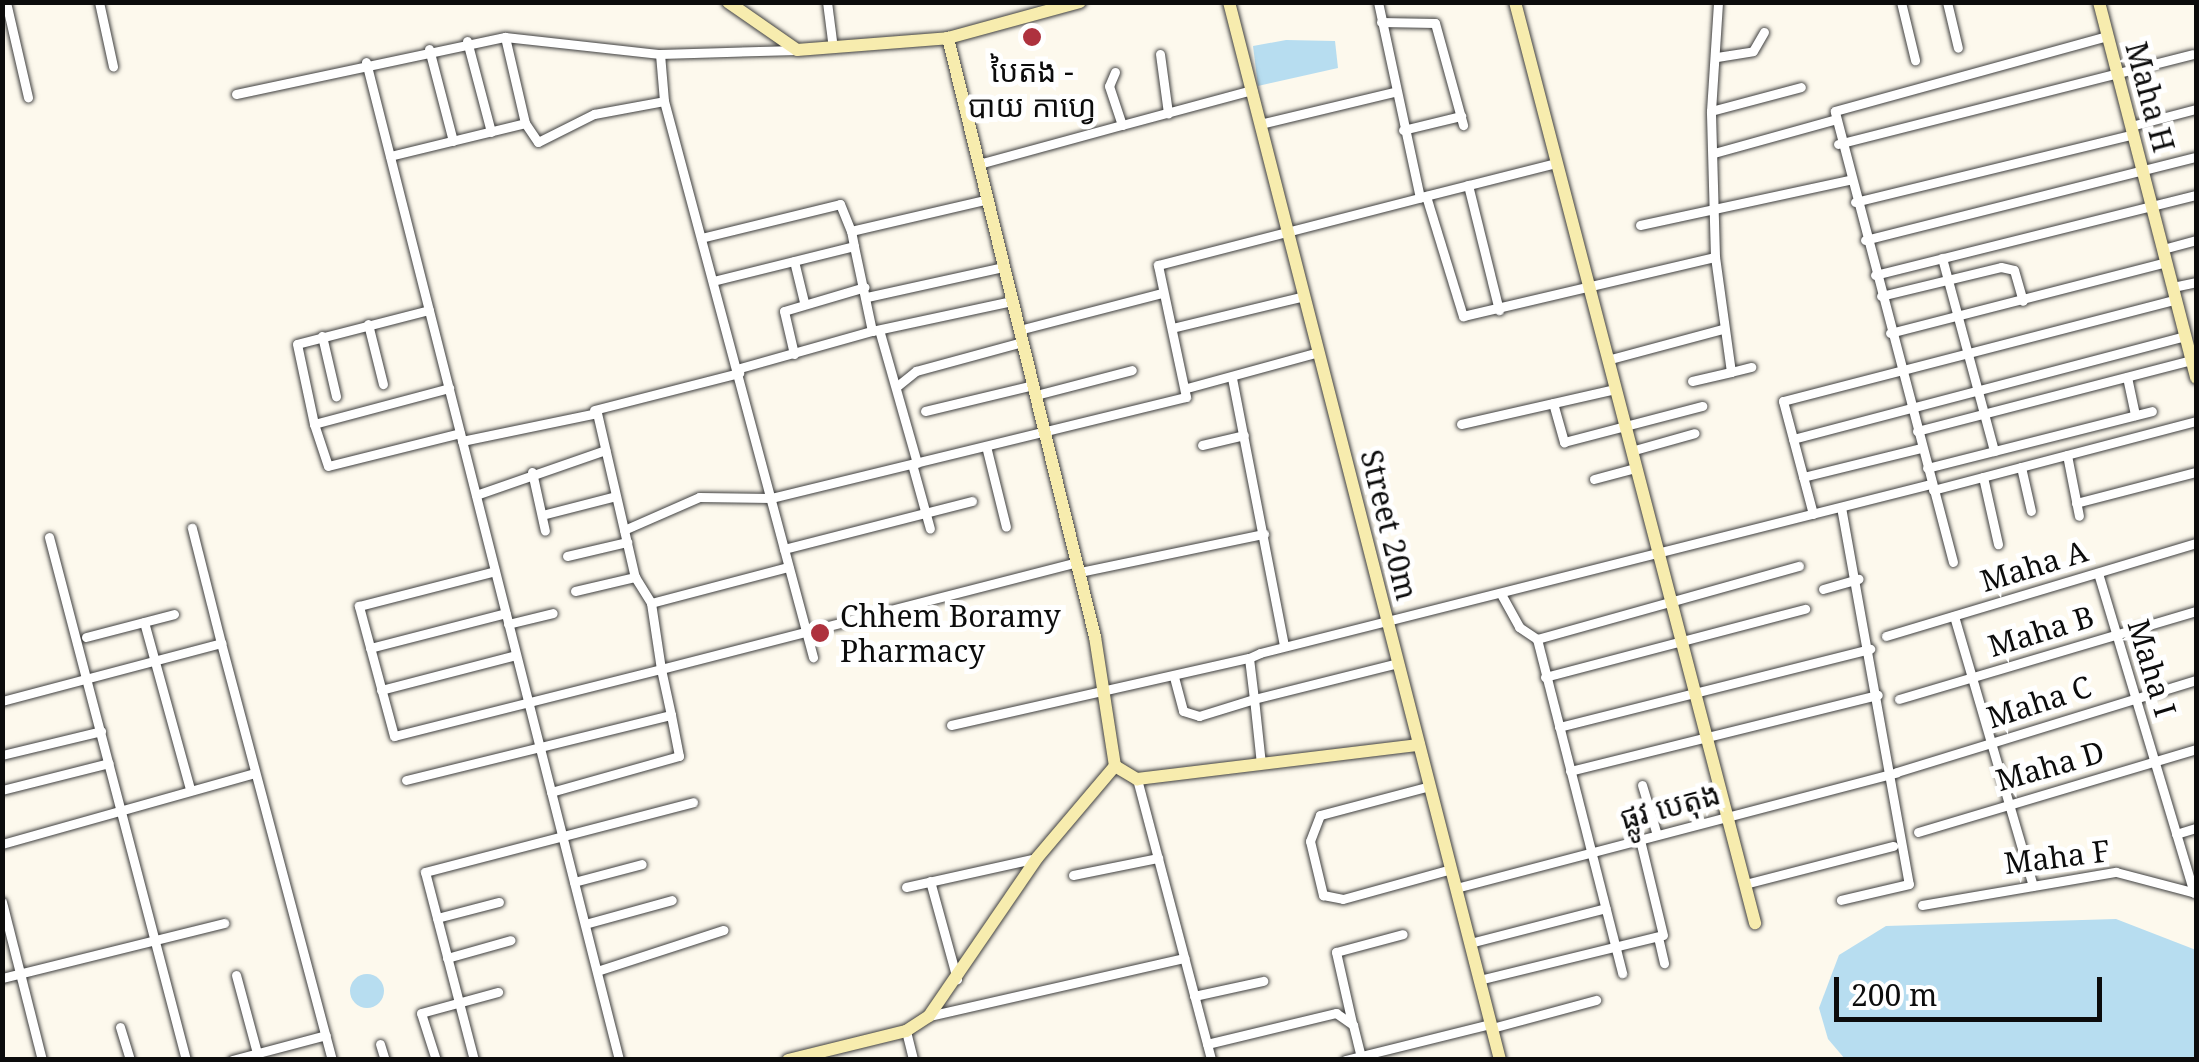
<!DOCTYPE html>
<meta charset="utf-8">
<style>
body{margin:0}
#map{position:relative;width:2199px;height:1062px;overflow:hidden;background:#fdf9ed;font-family:"Noto Serif","Noto Sans Khmer",serif}
div>[style]{position:absolute}
[style*='--x']{left:calc(var(--x)*1px);top:calc(var(--y)*1px);width:calc(var(--w)*1px);rotate:calc(var(--a)*1deg)}
.water>*{inset:0;background:#b7ddf0}
.round{border-radius:50%}
.roads{filter:drop-shadow(0 0 2px #3f3f3f) drop-shadow(0 0 2px #3f3f3f)}
.street>*{height:9px;margin:-4.5px;padding:0 4.5px;transform-origin:4.5px;border-radius:4.5px;background:#fff}
.secondary>*{height:12px;margin:-6px;padding:0 6px;transform-origin:6px;border-radius:6px;background:#f7ecae}
.dots>*{width:28px;height:28px;translate:-50% -50%;box-sizing:border-box;border:5px solid #fff;border-radius:50%}
span{translate:-50% -50%;white-space:nowrap;text-align:center;line-height:1.15;-webkit-text-stroke:10px #fff;paint-order:stroke}
.poi-label{font-size:30px;color:#0c0c0c}
.left{translate:0 -50%;text-align:left}
.street-label{font-size:30px;color:#0c0c0c}
.frame{position:absolute;inset:0;border:5px solid #0c0c0c;pointer-events:none}
.scale{position:absolute;left:1834px;top:977px;width:268px;height:45px;box-sizing:border-box;border:5px solid #0c0c0c;border-top:0;padding-left:12px;font-size:30px;line-height:35px;white-space:nowrap;color:#0c0c0c;-webkit-text-stroke:8px #fff;paint-order:stroke}
</style>
<div id="map">
<div class="water">
<div style="clip-path:polygon(1286px 40px,1335px 41px,1338px 68px,1258px 86px,1253px 46px)"></div>
<div style="clip-path:polygon(2116px 919px,2196px 950px,2196px 1059px,1845px 1059px,1828px 1039px,1819px 1008px,1839px 955px,1886px 926px)"></div>
<div class="round" style="left:350px;top:974px;width:34px;height:34px"></div>
</div>
<div class="roads">
<div class="street">
<div style="--x:6;--y:2;--w:98;--a:77"></div>
<div style="--x:99;--y:2;--w:66;--a:77.7"></div>
<div style="--x:827;--y:2;--w:46;--a:82.6"></div>
<div style="--x:1378;--y:2;--w:200;--a:77.9"></div>
<div style="--x:1901;--y:2;--w:60;--a:76.4"></div>
<div style="--x:1947;--y:2;--w:47;--a:76.6"></div>
<div style="--x:1381;--y:22;--w:54;--a:1.1"></div>
<div style="--x:1435;--y:23;--w:106;--a:74.6"></div>
<div style="--x:505;--y:37;--w:88;--a:76.9"></div>
<div style="--x:525;--y:123;--w:23;--a:56"></div>
<div style="--x:538;--y:142;--w:63;--a:-26.6"></div>
<div style="--x:594;--y:114;--w:71;--a:-10.5"></div>
<div style="--x:467;--y:41;--w:94;--a:75.2"></div>
<div style="--x:429;--y:49;--w:95;--a:75.4"></div>
<div style="--x:660;--y:54;--w:47;--a:85.1"></div>
<div style="--x:664;--y:101;--w:576;--a:75"></div>
<div style="--x:1160;--y:54;--w:60;--a:82.3"></div>
<div style="--x:1717;--y:57;--w:36;--a:-9"></div>
<div style="--x:1753;--y:51;--w:22;--a:-60"></div>
<div style="--x:366;--y:62;--w:1030;--a:75.77"></div>
<div style="--x:1115;--y:72;--w:15;--a:113"></div>
<div style="--x:1109;--y:86;--w:41;--a:71.6"></div>
<div style="--x:1122;--y:125;--w:135;--a:-15.1"></div>
<div style="--x:236;--y:94;--w:275;--a:-12"></div>
<div style="--x:505;--y:37;--w:156;--a:6.3"></div>
<div style="--x:660;--y:54;--w:137;--a:-1.7"></div>
<div style="--x:1711;--y:111;--w:93;--a:-14.9"></div>
<div style="--x:1260;--y:124;--w:137;--a:-13.5"></div>
<div style="--x:2131;--y:126;--w:67;--a:-14.7"></div>
<div style="--x:1403;--y:130;--w:60;--a:-13.6"></div>
<div style="--x:1838;--y:144;--w:366;--a:-14.2"></div>
<div style="--x:1714;--y:153;--w:123;--a:-15.5"></div>
<div style="--x:390;--y:156;--w:139;--a:-13.7"></div>
<div style="--x:1556;--y:163;--w:134;--a:165.8"></div>
<div style="--x:1426;--y:196;--w:126;--a:72.9"></div>
<div style="--x:1463;--y:316;--w:259;--a:-13.2"></div>
<div style="--x:979;--y:164;--w:148;--a:-15.3"></div>
<div style="--x:1468;--y:185;--w:129;--a:76.1"></div>
<div style="--x:1855;--y:202;--w:286;--a:-13.7"></div>
<div style="--x:1640;--y:225;--w:214;--a:-12.2"></div>
<div style="--x:701;--y:238;--w:143;--a:-13.7"></div>
<div style="--x:840;--y:204;--w:29;--a:68"></div>
<div style="--x:1865;--y:240;--w:341;--a:-14.1"></div>
<div style="--x:2163;--y:249;--w:34;--a:-15"></div>
<div style="--x:1942;--y:258;--w:200;--a:74.9"></div>
<div style="--x:794;--y:261;--w:42;--a:76.3"></div>
<div style="--x:1875;--y:275;--w:331;--a:-14"></div>
<div style="--x:713;--y:281;--w:145;--a:-13.9"></div>
<div style="--x:854;--y:246;--w:15;--a:-101"></div>
<div style="--x:851;--y:231;--w:141;--a:-13.1"></div>
<div style="--x:2173;--y:287;--w:24;--a:-12"></div>
<div style="--x:1881;--y:296;--w:123;--a:-13.6"></div>
<div style="--x:2001;--y:267;--w:13;--a:13"></div>
<div style="--x:2014;--y:270;--w:32;--a:74"></div>
<div style="--x:867;--y:297;--w:140;--a:-12.4"></div>
<div style="--x:429;--y:310;--w:136;--a:165.6"></div>
<div style="--x:297;--y:344;--w:82;--a:78"></div>
<div style="--x:314;--y:424;--w:44;--a:71.6"></div>
<div style="--x:328;--y:466;--w:136;--a:-14"></div>
<div style="--x:368;--y:324;--w:62;--a:76"></div>
<div style="--x:1172;--y:328;--w:136;--a:-13.6"></div>
<div style="--x:1019;--y:330;--w:148;--a:-14.5"></div>
<div style="--x:872;--y:331;--w:143;--a:-12.1"></div>
<div style="--x:880;--y:333;--w:135;--a:74.1"></div>
<div style="--x:1890;--y:333;--w:285;--a:-14.4"></div>
<div style="--x:322;--y:336;--w:62;--a:76.9"></div>
<div style="--x:794;--y:354;--w:44;--a:-103.1"></div>
<div style="--x:784;--y:311;--w:84;--a:-16.5"></div>
<div style="--x:1607;--y:360;--w:120;--a:-15"></div>
<div style="--x:740;--y:368;--w:137;--a:-15.7"></div>
<div style="--x:872;--y:331;--w:87;--a:-102"></div>
<div style="--x:1731;--y:372;--w:21;--a:-14"></div>
<div style="--x:2127;--y:377;--w:39;--a:78"></div>
<div style="--x:1232;--y:378;--w:273;--a:79"></div>
<div style="--x:1692;--y:381;--w:40;--a:-13"></div>
<div style="--x:1731;--y:372;--w:116;--a:-97.9"></div>
<div style="--x:1715;--y:257;--w:146;--a:-91.6"></div>
<div style="--x:1711;--y:111;--w:109;--a:-86.3"></div>
<div style="--x:896;--y:387;--w:26;--a:-39"></div>
<div style="--x:916;--y:371;--w:110;--a:-15.3"></div>
<div style="--x:1187;--y:388;--w:137;--a:-15.3"></div>
<div style="--x:1036;--y:395;--w:99;--a:-14.6"></div>
<div style="--x:1553;--y:403;--w:41;--a:74.2"></div>
<div style="--x:1564;--y:442;--w:143;--a:-14.6"></div>
<div style="--x:594;--y:410;--w:150;--a:-14.3"></div>
<div style="--x:925;--y:411;--w:111;--a:-13.5"></div>
<div style="--x:314;--y:424;--w:140;--a:-14.9"></div>
<div style="--x:1461;--y:424;--w:158;--a:-12.8"></div>
<div style="--x:1917;--y:431;--w:284;--a:-14.5"></div>
<div style="--x:1793;--y:439;--w:406;--a:-14.7"></div>
<div style="--x:462;--y:441;--w:138;--a:-11.7"></div>
<div style="--x:597;--y:413;--w:168;--a:77"></div>
<div style="--x:635;--y:577;--w:31;--a:58"></div>
<div style="--x:651;--y:603;--w:67;--a:81.4"></div>
<div style="--x:661;--y:669;--w:430;--a:-14.4"></div>
<div style="--x:1202;--y:445;--w:43;--a:-13.4"></div>
<div style="--x:986;--y:446;--w:83;--a:76.1"></div>
<div style="--x:1631;--y:451;--w:66;--a:-15.7"></div>
<div style="--x:2067;--y:455;--w:62;--a:78.9"></div>
<div style="--x:912;--y:464;--w:67;--a:74.5"></div>
<div style="--x:2021;--y:467;--w:45;--a:77.2"></div>
<div style="--x:1927;--y:468;--w:232;--a:-14.2"></div>
<div style="--x:532;--y:472;--w:60;--a:77.6"></div>
<div style="--x:1803;--y:477;--w:122;--a:-13.8"></div>
<div style="--x:1983;--y:477;--w:69;--a:77.4"></div>
<div style="--x:1594;--y:479;--w:42;--a:-15"></div>
<div style="--x:1933;--y:490;--w:272;--a:-14.7"></div>
<div style="--x:476;--y:495;--w:137;--a:-19.2"></div>
<div style="--x:2076;--y:503;--w:124;--a:-14.5"></div>
<div style="--x:1841;--y:507;--w:383;--a:79.8"></div>
<div style="--x:1909;--y:884;--w:70;--a:166.8"></div>
<div style="--x:1813;--y:514;--w:117;--a:-104.9"></div>
<div style="--x:1783;--y:401;--w:406;--a:-14.5"></div>
<div style="--x:542;--y:515;--w:76;--a:-14.4"></div>
<div style="--x:624;--y:530;--w:82;--a:-23.7"></div>
<div style="--x:699;--y:497;--w:72;--a:0.8"></div>
<div style="--x:771;--y:498;--w:427;--a:-13.7"></div>
<div style="--x:1186;--y:397;--w:135;--a:-102"></div>
<div style="--x:1158;--y:265;--w:277;--a:-14.4"></div>
<div style="--x:49;--y:537;--w:541;--a:75.32"></div>
<div style="--x:784;--y:549;--w:194;--a:-14.3"></div>
<div style="--x:567;--y:556;--w:62;--a:-13.1"></div>
<div style="--x:1953;--y:562;--w:466;--a:-104.7"></div>
<div style="--x:1835;--y:111;--w:283;--a:-15.4"></div>
<div style="--x:1080;--y:572;--w:188;--a:-11.7"></div>
<div style="--x:2098;--y:573;--w:334;--a:73.3"></div>
<div style="--x:1823;--y:589;--w:37;--a:-16"></div>
<div style="--x:575;--y:591;--w:62;--a:-13.1"></div>
<div style="--x:1501;--y:594;--w:38;--a:61"></div>
<div style="--x:1519;--y:627;--w:22;--a:34"></div>
<div style="--x:1537;--y:639;--w:345;--a:75.7"></div>
<div style="--x:651;--y:603;--w:142;--a:-14.7"></div>
<div style="--x:1954;--y:616;--w:281;--a:73.7"></div>
<div style="--x:144;--y:622;--w:173;--a:74.6"></div>
<div style="--x:508;--y:624;--w:46;--a:-13.7"></div>
<div style="--x:1886;--y:636;--w:324;--a:-16.7"></div>
<div style="--x:86;--y:637;--w:91;--a:-14.6"></div>
<div style="--x:1537;--y:639;--w:272;--a:-15.6"></div>
<div style="--x:221;--y:643;--w:432;--a:75.1"></div>
<div style="--x:370;--y:648;--w:140;--a:-14.4"></div>
<div style="--x:1174;--y:677;--w:35;--a:75"></div>
<div style="--x:1183;--y:711;--w:17;--a:17"></div>
<div style="--x:1199;--y:716;--w:58;--a:-17.2"></div>
<div style="--x:1254;--y:699;--w:41;--a:-97"></div>
<div style="--x:1249;--y:658;--w:12;--a:-24"></div>
<div style="--x:1260;--y:653;--w:692;--a:-14.14"></div>
<div style="--x:1545;--y:677;--w:269;--a:-14.7"></div>
<div style="--x:381;--y:690;--w:139;--a:-14.5"></div>
<div style="--x:1899;--y:699;--w:310;--a:-16.5"></div>
<div style="--x:2;--y:701;--w:227;--a:-14.8"></div>
<div style="--x:221;--y:643;--w:119;--a:-104.2"></div>
<div style="--x:951;--y:725;--w:305;--a:-12.7"></div>
<div style="--x:1559;--y:727;--w:321;--a:-14.1"></div>
<div style="--x:2;--y:755;--w:102;--a:-13.6"></div>
<div style="--x:1261;--y:764;--w:65;--a:-96.1"></div>
<div style="--x:1254;--y:699;--w:148;--a:-14"></div>
<div style="--x:1570;--y:771;--w:317;--a:-13.9"></div>
<div style="--x:1137;--y:779;--w:291;--a:75.2"></div>
<div style="--x:406;--y:780;--w:273;--a:-13.8"></div>
<div style="--x:671;--y:715;--w:47;--a:-102.3"></div>
<div style="--x:661;--y:669;--w:275;--a:165.9"></div>
<div style="--x:394;--y:736;--w:135;--a:-105.1"></div>
<div style="--x:359;--y:606;--w:140;--a:-14.4"></div>
<div style="--x:1642;--y:785;--w:52;--a:73.3"></div>
<div style="--x:1430;--y:786;--w:114;--a:165.2"></div>
<div style="--x:1320;--y:815;--w:28;--a:111"></div>
<div style="--x:1310;--y:841;--w:56;--a:76.5"></div>
<div style="--x:1323;--y:895;--w:20;--a:11"></div>
<div style="--x:1343;--y:899;--w:112;--a:-15.5"></div>
<div style="--x:2;--y:790;--w:110;--a:-14.2"></div>
<div style="--x:551;--y:792;--w:133;--a:-15.7"></div>
<div style="--x:679;--y:756;--w:42;--a:-101"></div>
<div style="--x:1918;--y:832;--w:290;--a:-16.6"></div>
<div style="--x:2176;--y:834;--w:21;--a:-17"></div>
<div style="--x:2;--y:844;--w:262;--a:-15.7"></div>
<div style="--x:1073;--y:875;--w:87;--a:-11.3"></div>
<div style="--x:930;--y:881;--w:102;--a:74.6"></div>
<div style="--x:574;--y:882;--w:70;--a:-14.8"></div>
<div style="--x:1745;--y:884;--w:153;--a:-14.4"></div>
<div style="--x:906;--y:887;--w:134;--a:-12.5"></div>
<div style="--x:1456;--y:888;--w:456;--a:-14.7"></div>
<div style="--x:1897;--y:772;--w:313;--a:-17.1"></div>
<div style="--x:2;--y:902;--w:163;--a:75.8"></div>
<div style="--x:1922;--y:905;--w:197;--a:-9.7"></div>
<div style="--x:2116;--y:872;--w:83;--a:14.7"></div>
<div style="--x:437;--y:918;--w:64;--a:-14.5"></div>
<div style="--x:585;--y:924;--w:90;--a:-15.4"></div>
<div style="--x:1658;--y:937;--w:27;--a:77"></div>
<div style="--x:1470;--y:943;--w:140;--a:-14.4"></div>
<div style="--x:447;--y:958;--w:66;--a:-15.7"></div>
<div style="--x:597;--y:971;--w:133;--a:-18"></div>
<div style="--x:236;--y:975;--w:81;--a:74.9"></div>
<div style="--x:2;--y:978;--w:229;--a:-13.9"></div>
<div style="--x:1479;--y:980;--w:189;--a:-13.7"></div>
<div style="--x:1663;--y:935;--w:98;--a:-103.6"></div>
<div style="--x:1194;--y:996;--w:71;--a:-12.3"></div>
<div style="--x:929;--y:1016;--w:262;--a:-12.8"></div>
<div style="--x:1352;--y:1023;--w:73;--a:-102.7"></div>
<div style="--x:1336;--y:952;--w:69;--a:-15"></div>
<div style="--x:120;--y:1027;--w:34;--a:73"></div>
<div style="--x:1492;--y:1028;--w:108;--a:-15.1"></div>
<div style="--x:906;--y:1031;--w:30;--a:76"></div>
<div style="--x:380;--y:1044;--w:17;--a:73"></div>
<div style="--x:1207;--y:1044;--w:133;--a:-13.5"></div>
<div style="--x:1336;--y:1013;--w:21;--a:35"></div>
<div style="--x:1353;--y:1025;--w:32;--a:76"></div>
<div style="--x:232;--y:1060;--w:97;--a:-14.9"></div>
<div style="--x:436;--y:1060;--w:49;--a:-107.7"></div>
<div style="--x:421;--y:1013;--w:80;--a:-15.3"></div>
<div style="--x:474;--y:1060;--w:194;--a:-104.6"></div>
<div style="--x:425;--y:872;--w:277;--a:-14.6"></div>
<div style="--x:1345;--y:1060;--w:149;--a:-13.9"></div>
</div>
<div class="secondary">
<div style="--x:728;--y:2;--w:84;--a:34.8"></div>
<div style="--x:797;--y:50;--w:151;--a:-4.5"></div>
<div style="--x:948;--y:38;--w:137;--a:-15.3"></div>
<div style="--x:1229;--y:2;--w:1092;--a:75.63"></div>
<div style="--x:1515;--y:2;--w:952;--a:75.39"></div>
<div style="--x:2099;--y:2;--w:388;--a:75.5"></div>
<div style="--x:1115;--y:766;--w:26;--a:31"></div>
<div style="--x:1137;--y:779;--w:284;--a:-6.9"></div>
<div style="--x:788;--y:1060;--w:122;--a:-13.8"></div>
<div style="--x:906;--y:1031;--w:27;--a:-33"></div>
<div style="--x:929;--y:1016;--w:191;--a:-55.6"></div>
<div style="--x:1037;--y:858;--w:121;--a:-49.7"></div>
<div style="--x:1115;--y:766;--w:131;--a:-98.8"></div>
<div style="--x:1095;--y:637;--w:617;--a:-103.79"></div>
</div>
</div>
<div class="dots">
<div style="left:1032px;top:37px;background:#ae323e"></div>
<div style="left:820px;top:633px;background:#ae323e"></div>
</div>
<div class="poi-label">
<span style="left:1032px;top:88px">បៃតង -<br>បាយ កាហ្វេ</span>
<span class="left" style="left:840px;top:633px">Chhem Boramy<br>Pharmacy</span>
</div>
<div class="street-label">
<span style="left:2150px;top:97px;rotate:75deg">Maha H</span>
<span style="left:1389px;top:525px;rotate:76deg">Street 20m</span>
<span style="left:2034px;top:566px;rotate:-17deg">Maha A</span>
<span style="left:2041px;top:631px;rotate:-17deg">Maha B</span>
<span style="left:2152px;top:668px;rotate:73deg">Maha I</span>
<span style="left:2039px;top:702px;rotate:-18deg">Maha C</span>
<span style="left:2050px;top:766px;rotate:-16deg">Maha D</span>
<span style="left:1670px;top:806px;rotate:-15deg">ផ្លូវ បេតុង</span>
<span style="left:2057px;top:857px;rotate:-7deg">Maha F</span>
</div>
<div class="frame"></div>
<div class="scale">200 m</div>
</div>
